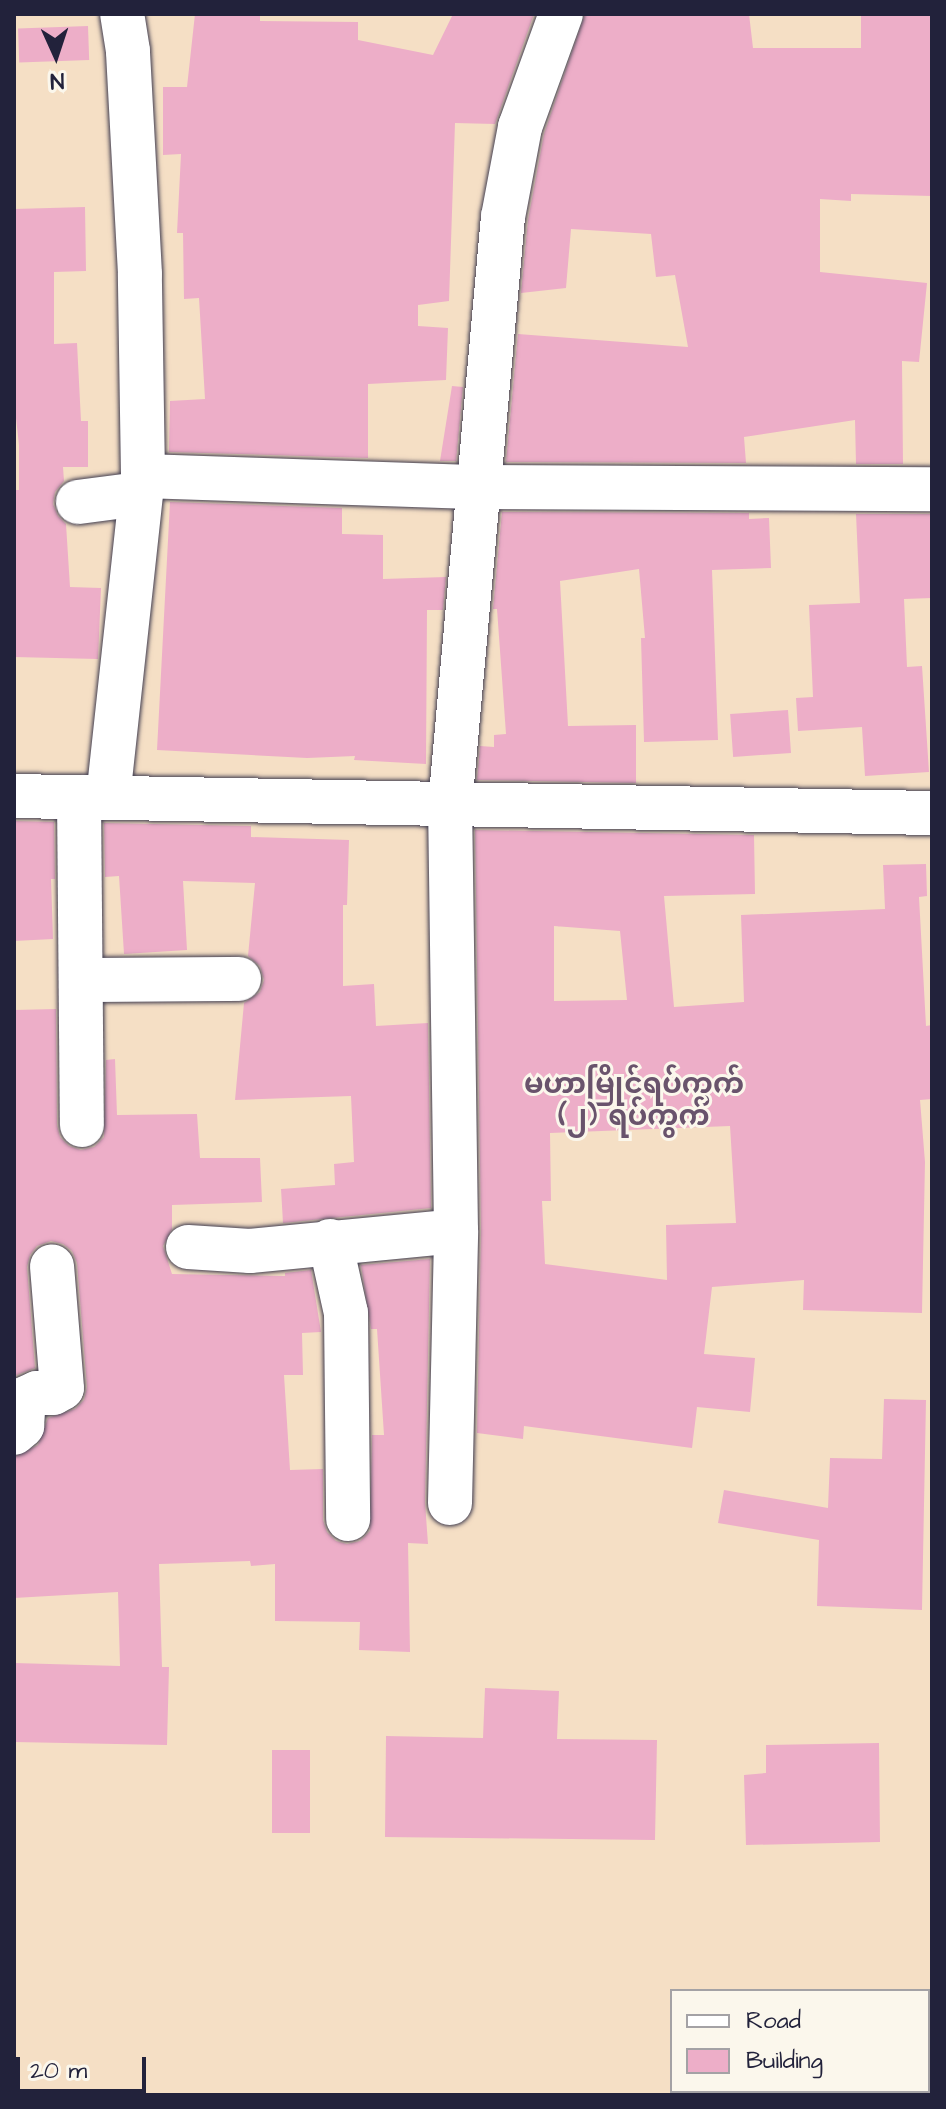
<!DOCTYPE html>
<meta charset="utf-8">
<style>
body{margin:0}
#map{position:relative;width:946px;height:2109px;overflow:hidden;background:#f5dfc5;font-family:"Architects Daughter","Noto Sans Myanmar",sans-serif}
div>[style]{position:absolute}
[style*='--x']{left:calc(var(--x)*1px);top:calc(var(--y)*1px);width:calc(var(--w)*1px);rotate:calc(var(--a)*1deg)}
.building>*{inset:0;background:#edaec8;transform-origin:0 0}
.roads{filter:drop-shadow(0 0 2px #423e50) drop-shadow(0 0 2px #423e50)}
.minor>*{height:44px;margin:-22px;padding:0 22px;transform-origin:22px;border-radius:22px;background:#fff}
span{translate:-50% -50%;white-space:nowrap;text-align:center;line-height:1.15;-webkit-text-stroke:6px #fbf7ec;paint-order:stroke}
.quarter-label{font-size:28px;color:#69536c;font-weight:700}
.frame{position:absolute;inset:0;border:16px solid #22223b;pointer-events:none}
.legend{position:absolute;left:670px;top:1989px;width:260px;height:104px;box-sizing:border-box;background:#fbf7ec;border:2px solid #a4a2a5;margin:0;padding:10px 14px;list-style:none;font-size:24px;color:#22223b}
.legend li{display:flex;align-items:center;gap:16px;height:40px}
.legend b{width:40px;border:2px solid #a4a2a5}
.north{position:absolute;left:16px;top:16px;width:80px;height:80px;-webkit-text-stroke:6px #fbf7ec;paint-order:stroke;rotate:177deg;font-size:22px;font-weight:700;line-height:32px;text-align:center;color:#22223b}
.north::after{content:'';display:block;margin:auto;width:28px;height:36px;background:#22223b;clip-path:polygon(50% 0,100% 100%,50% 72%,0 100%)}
.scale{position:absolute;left:16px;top:2057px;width:130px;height:36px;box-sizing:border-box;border:4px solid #22223b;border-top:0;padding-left:10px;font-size:24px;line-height:28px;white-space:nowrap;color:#22223b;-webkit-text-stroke:6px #fbf7ec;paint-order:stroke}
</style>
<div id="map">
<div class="building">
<div style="clip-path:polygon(195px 14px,260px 14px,260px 21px,358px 22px,358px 40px,433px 55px,453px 14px,534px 14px,495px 124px,455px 123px,449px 301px,418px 305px,418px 326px,448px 328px,446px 380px,368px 384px,368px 458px,169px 452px,170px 401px,205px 399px,199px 298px,184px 299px,183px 233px,177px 233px,181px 154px,163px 155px,163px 87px,187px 87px)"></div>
<div style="clip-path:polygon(585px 14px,749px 14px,753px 48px,861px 48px,861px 14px,932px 14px,932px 196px,851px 194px,851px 201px,820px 199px,820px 272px,927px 283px,919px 362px,902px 361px,903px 464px,856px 464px,855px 420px,744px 437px,746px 463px,506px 462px,518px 334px,688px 347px,675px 275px,656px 277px,651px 234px,571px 229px,566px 288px,521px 293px,528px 220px,544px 134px)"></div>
<div style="left:88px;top:26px;width:34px;height:70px;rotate:88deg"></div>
<div style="clip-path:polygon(85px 207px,86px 271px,54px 272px,54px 344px,77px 343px,81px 421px,88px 421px,88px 467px,63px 467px,64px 481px,55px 492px,53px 504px,58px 516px,66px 524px,70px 587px,101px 588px,98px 659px,14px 657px,14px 490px,19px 490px,19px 445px,14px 400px,14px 209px)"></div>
<div style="clip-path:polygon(452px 386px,463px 387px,456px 461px,440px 461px)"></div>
<div style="clip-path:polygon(170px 502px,342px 508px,342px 534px,383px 535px,383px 579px,446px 577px,443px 610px,427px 610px,426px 764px,354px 760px,355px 756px,307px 758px,157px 750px)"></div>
<div style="clip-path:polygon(502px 512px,749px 513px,749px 519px,769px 518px,771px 568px,712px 570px,718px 740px,644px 742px,641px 638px,645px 638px,639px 569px,560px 581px,568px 726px,636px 725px,636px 783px,477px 780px,480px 746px,494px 747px,494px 735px,506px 734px,497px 609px,493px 609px)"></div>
<div style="clip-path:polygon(856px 514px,930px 514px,932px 598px,904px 599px,907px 667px,922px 666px,929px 772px,865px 776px,862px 727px,798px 731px,796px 698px,813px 697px,809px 605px,860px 603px)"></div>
<div style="left:788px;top:710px;width:43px;height:58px;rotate:86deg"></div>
<div style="clip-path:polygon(14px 821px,54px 822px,55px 879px,51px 879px,53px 939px,14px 941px)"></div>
<div style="clip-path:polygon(104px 823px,251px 826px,251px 837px,349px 840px,347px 905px,343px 905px,343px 986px,374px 984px,376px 1026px,428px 1023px,431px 1208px,283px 1223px,281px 1189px,335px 1185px,334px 1164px,354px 1162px,351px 1096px,235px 1100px,244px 1003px,260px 992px,264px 980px,260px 966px,248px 956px,255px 883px,183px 881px,187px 950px,124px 954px,119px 876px,105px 877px)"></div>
<div style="clip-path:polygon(evenodd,475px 830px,754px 835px,755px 894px,664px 896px,674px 1007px,744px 1002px,741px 915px,885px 909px,883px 865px,926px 864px,927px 896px,919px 897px,926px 1026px,932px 1025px,932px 1099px,920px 1100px,925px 1162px,922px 1313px,803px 1310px,804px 1280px,712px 1287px,704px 1354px,755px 1358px,750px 1412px,697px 1407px,692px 1448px,524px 1426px,523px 1439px,477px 1433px,481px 1231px,475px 830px,554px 926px,620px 931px,627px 1000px,554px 1001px,554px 926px,475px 830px,730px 1126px,736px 1223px,666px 1225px,667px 1280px,545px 1264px,542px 1201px,551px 1201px,550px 1133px,730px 1126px)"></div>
<div style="clip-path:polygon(56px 1009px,57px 1125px,60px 1137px,69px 1146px,81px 1150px,94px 1147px,104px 1137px,106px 1060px,115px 1059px,117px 1115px,197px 1114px,200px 1158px,260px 1158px,262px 1202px,172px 1205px,172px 1229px,163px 1246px,172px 1274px,285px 1276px,285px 1273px,311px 1270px,321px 1332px,302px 1333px,303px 1375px,284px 1375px,290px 1470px,323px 1469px,323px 1520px,327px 1532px,336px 1541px,347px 1544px,360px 1541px,370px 1531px,372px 1435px,384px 1435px,377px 1329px,371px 1329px,361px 1265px,430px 1259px,425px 1502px,428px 1544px,408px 1543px,410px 1652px,359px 1650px,360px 1622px,275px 1621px,275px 1564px,251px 1566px,250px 1561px,159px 1564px,162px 1667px,169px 1667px,167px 1745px,14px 1742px,14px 1663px,120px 1666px,118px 1592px,14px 1598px,14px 1457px,38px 1445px,48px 1418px,75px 1409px,84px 1400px,87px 1387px,77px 1263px,72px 1251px,63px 1244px,51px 1241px,37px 1246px,30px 1255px,27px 1267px,35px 1368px,14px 1376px,14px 1010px)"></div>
<div style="clip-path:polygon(884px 1399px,926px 1400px,922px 1610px,817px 1606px,819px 1540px,718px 1523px,724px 1490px,828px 1508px,830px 1458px,882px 1459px)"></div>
<div style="clip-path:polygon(485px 1688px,559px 1691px,557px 1739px,657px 1740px,655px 1840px,385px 1837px,386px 1736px,483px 1738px)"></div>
<div style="clip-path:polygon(879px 1743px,880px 1842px,746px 1845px,744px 1775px,766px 1773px,766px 1745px)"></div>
<div style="left:272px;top:1750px;width:38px;height:83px"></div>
</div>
<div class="roads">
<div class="minor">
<div style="--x:143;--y:476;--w:337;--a:1.9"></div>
<div style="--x:480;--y:487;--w:452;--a:0.3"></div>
<div style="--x:78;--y:502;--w:63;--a:-7.4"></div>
<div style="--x:14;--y:796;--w:918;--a:1.06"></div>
<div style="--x:79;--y:797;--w:328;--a:89.5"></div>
<div style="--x:108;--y:798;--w:324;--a:-83.8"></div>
<div style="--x:143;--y:476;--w:202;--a:-90.9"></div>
<div style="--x:140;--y:274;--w:223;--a:-93.1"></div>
<div style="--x:128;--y:51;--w:37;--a:-99"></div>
<div style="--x:81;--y:980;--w:158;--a:-0.4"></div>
<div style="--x:330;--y:1241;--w:74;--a:77.5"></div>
<div style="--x:346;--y:1313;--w:206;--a:89.4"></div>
<div style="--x:188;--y:1247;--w:62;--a:3.7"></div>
<div style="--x:250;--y:1251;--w:207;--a:-5.5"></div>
<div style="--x:14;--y:1433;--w:11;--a:-41"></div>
<div style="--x:22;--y:1426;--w:27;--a:-86"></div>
<div style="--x:24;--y:1399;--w:14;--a:-25"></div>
<div style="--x:37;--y:1393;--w:16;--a:0"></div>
<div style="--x:53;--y:1393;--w:10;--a:-29"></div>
<div style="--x:62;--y:1388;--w:122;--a:-94.7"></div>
<div style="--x:450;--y:1503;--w:272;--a:-88.7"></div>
<div style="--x:456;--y:1231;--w:425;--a:-90.8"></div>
<div style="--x:450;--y:806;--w:591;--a:-84.86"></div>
<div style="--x:503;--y:217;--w:92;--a:-79.3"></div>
<div style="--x:520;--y:127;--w:120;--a:-70.1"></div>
</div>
</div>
<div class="quarter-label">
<span style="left:634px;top:1101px">မဟာမြိုင်ရပ်ကွက်<br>(၂) ရပ်ကွက်</span>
</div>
<div class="frame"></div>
<ul class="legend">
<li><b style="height:10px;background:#fff"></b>Road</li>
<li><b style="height:22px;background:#edaec8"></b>Building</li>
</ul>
<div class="north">N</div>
<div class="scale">20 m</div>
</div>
